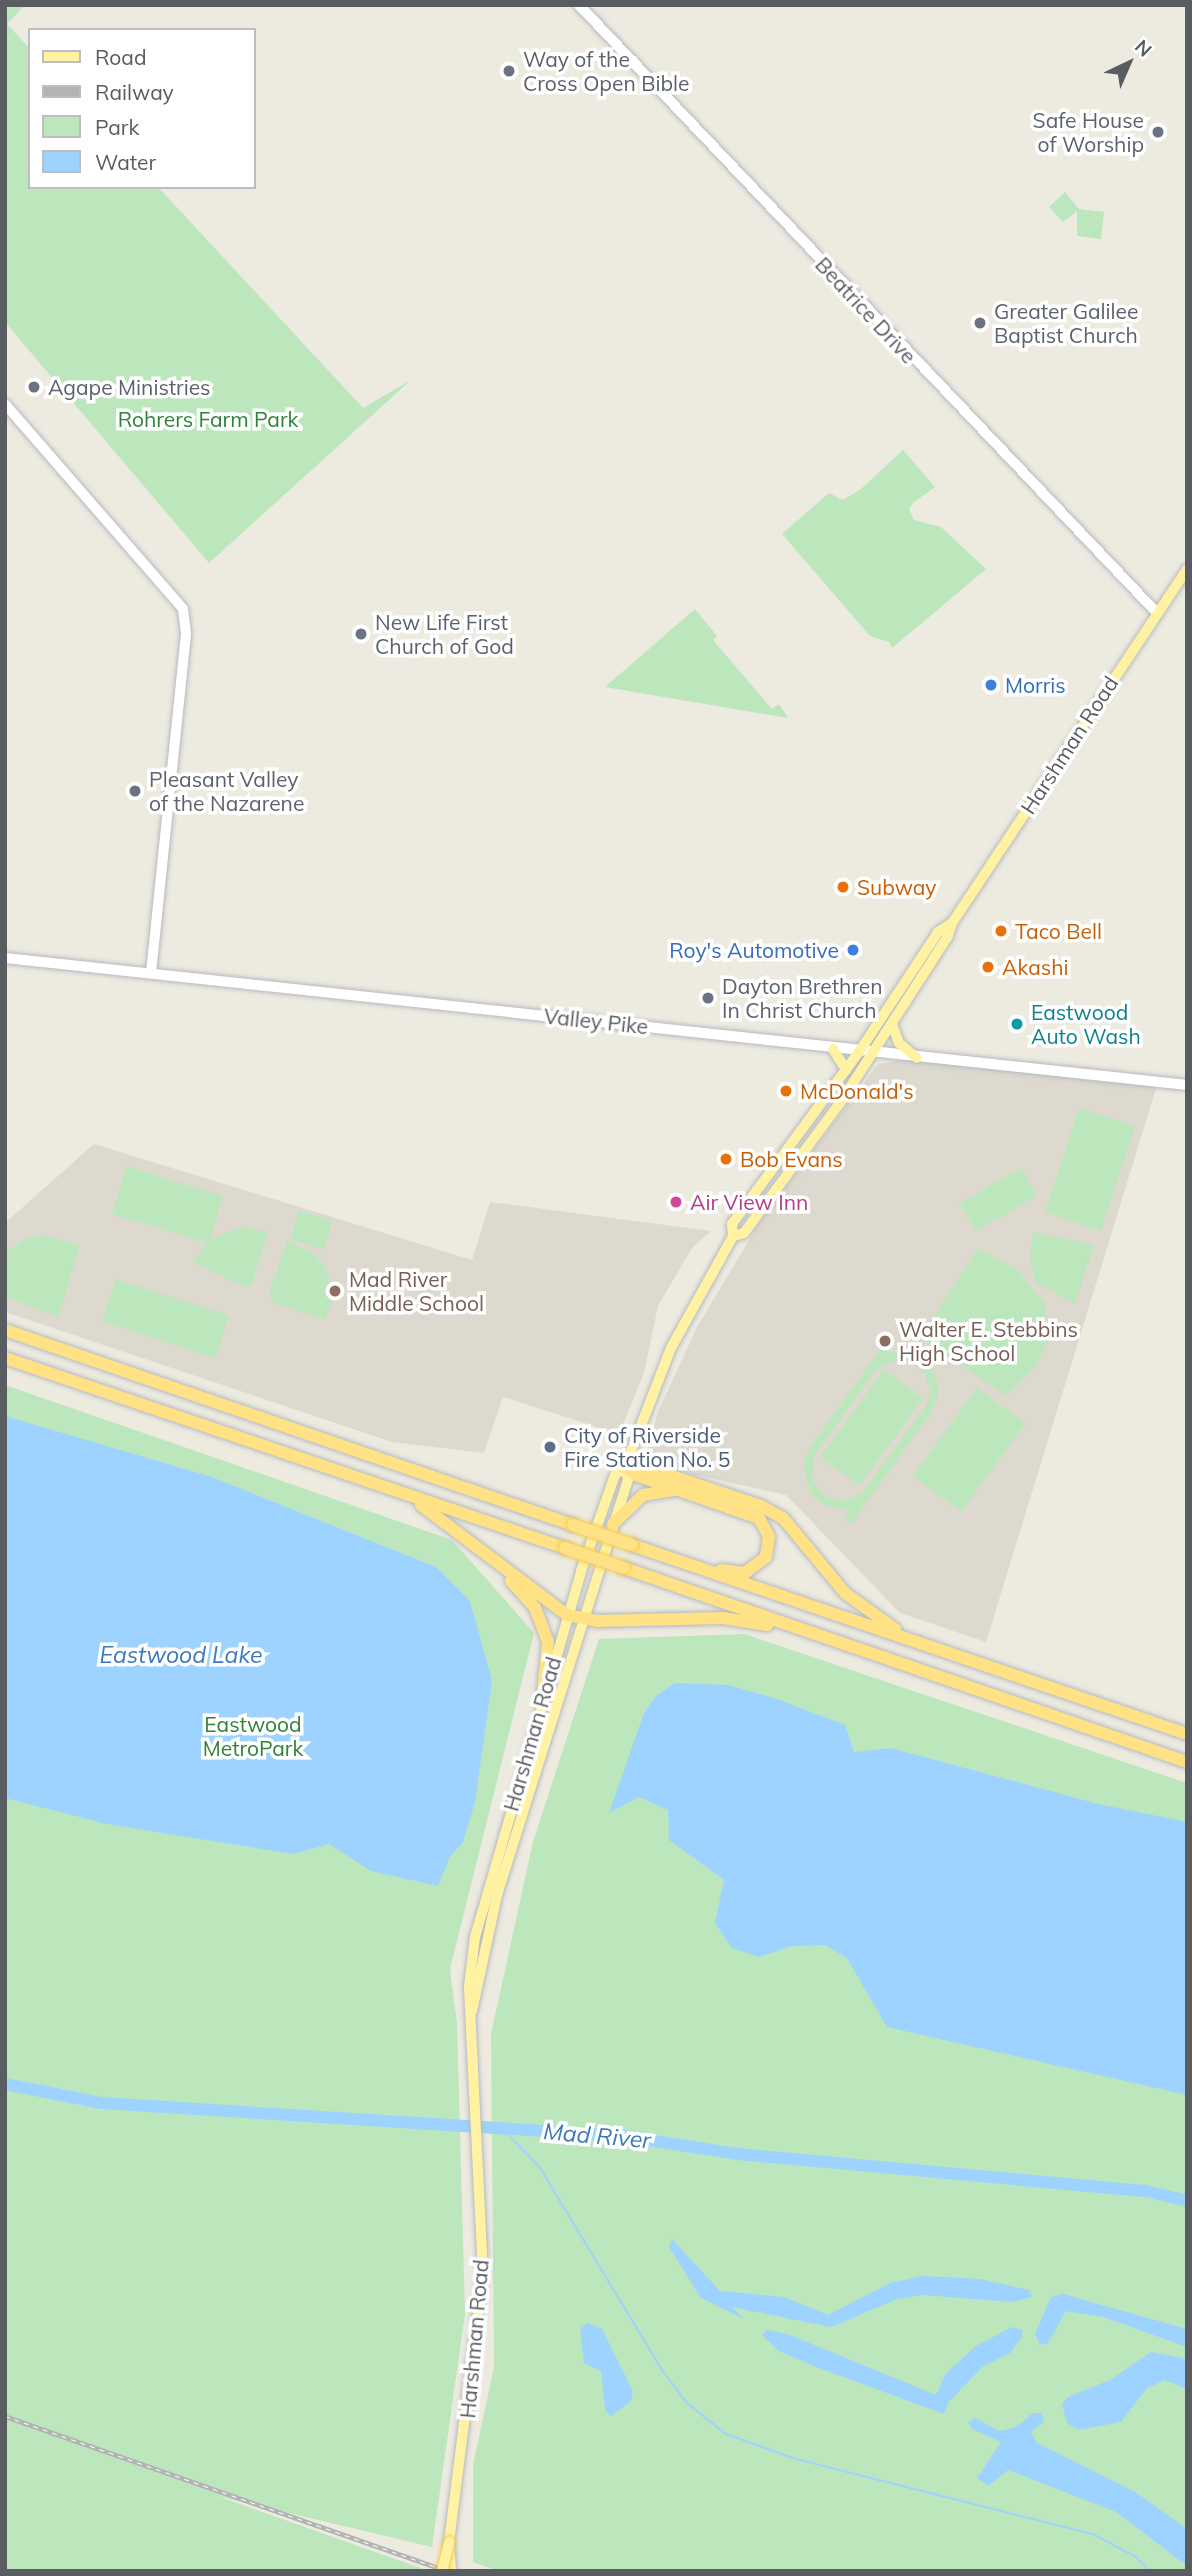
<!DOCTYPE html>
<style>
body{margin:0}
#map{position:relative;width:1192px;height:2576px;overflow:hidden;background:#edeae0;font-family:Mulish,sans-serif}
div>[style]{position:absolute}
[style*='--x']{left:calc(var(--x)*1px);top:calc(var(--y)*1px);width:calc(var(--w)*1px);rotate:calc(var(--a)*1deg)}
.education>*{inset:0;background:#ddd9cf}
.green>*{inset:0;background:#bce6bc;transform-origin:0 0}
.water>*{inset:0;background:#9ed3ff}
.stream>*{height:2px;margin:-1px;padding:0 1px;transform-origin:1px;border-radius:1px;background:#9ed3ff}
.river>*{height:12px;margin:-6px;padding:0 6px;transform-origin:6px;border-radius:6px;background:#9ed3ff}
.roads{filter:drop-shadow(0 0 2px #b6bac0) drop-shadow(0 0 2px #b6bac0)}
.secondary>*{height:10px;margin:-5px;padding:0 5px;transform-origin:5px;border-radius:5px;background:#fff}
.primary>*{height:10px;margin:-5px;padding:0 5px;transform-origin:5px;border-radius:5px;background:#fff2a3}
.highway>*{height:12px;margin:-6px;padding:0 6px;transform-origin:6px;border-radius:6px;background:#ffe285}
.rail>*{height:4.5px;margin-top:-2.25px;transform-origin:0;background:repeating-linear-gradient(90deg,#fff 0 5px,#b2b3b3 0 10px);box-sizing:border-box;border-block:2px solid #b2b3b3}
.bridges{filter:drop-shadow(0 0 2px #f5ca51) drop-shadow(0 0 2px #f5ca51)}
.primary-bridge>*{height:10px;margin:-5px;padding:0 5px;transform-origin:5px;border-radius:5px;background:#fff2a3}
.highway-bridge>*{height:12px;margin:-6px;padding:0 6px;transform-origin:6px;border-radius:6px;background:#ffe285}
.dots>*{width:19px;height:19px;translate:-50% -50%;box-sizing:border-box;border:4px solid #fff;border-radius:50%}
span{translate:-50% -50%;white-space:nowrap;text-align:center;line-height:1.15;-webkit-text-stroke:7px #fff;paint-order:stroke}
.worship-label{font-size:21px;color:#5b616d}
.left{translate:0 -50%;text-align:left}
.right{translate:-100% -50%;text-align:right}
.street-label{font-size:21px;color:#595d62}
.park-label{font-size:21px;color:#308236}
.shop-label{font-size:21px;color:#366cbe}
.food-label{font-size:21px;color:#c56008}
.culture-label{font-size:21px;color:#0d838f}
.hotel-label{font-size:21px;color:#b23c85}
.education-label{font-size:21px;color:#785e54}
.service-label{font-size:21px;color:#4e5e75}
.water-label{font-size:23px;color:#3c79bd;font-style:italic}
.frame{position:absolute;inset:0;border:7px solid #595d62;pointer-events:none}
.legend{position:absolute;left:28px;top:28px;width:228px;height:161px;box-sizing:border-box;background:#fff;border:2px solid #bdbec0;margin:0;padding:9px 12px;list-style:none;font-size:21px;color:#595d62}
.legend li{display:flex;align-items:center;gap:14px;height:35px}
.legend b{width:35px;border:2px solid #bdbec0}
.north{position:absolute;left:1094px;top:28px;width:70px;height:70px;-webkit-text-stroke:5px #fff;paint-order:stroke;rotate:44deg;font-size:19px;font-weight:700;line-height:28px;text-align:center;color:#595d62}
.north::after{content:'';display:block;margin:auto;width:24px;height:32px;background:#595d62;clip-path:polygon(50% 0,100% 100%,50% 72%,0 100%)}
</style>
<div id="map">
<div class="education">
<div style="clip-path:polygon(917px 1058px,1158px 1082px,986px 1642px,900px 1613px,786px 1495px,651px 1465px,645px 1459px,658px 1412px,697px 1327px,760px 1222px,878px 1064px)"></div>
<div style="clip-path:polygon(94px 1144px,472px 1260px,490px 1202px,711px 1231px,692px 1248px,658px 1306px,644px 1373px,619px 1434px,503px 1397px,484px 1453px,392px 1442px,5px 1312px,5px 1223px)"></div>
</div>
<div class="green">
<div style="clip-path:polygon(12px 5px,25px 5px,7px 24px,30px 49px,30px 187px,158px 187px,363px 408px,411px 380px,209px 563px,5px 322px,5px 11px)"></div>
<div style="clip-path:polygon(1065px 192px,1079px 209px,1104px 212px,1101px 239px,1077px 236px,1077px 211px,1063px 222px,1049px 207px)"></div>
<div style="clip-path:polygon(903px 450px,935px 487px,914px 502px,909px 509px,914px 520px,941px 527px,986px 569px,892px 648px,889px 642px,870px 636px,782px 534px,829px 493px,843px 500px,861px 489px)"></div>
<div style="clip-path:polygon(695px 609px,717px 636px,713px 640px,772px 709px,779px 704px,788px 718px,605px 687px)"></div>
<div style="left:1079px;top:1108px;width:59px;height:110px;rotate:18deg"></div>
<div style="clip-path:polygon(126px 1166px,223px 1196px,210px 1240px,240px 1227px,268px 1232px,252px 1284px,244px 1287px,193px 1262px,207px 1243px,112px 1214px)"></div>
<div style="left:1021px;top:1168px;width:32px;height:71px;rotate:60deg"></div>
<div style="left:299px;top:1211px;width:35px;height:30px;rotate:16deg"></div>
<div style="clip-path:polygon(1033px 1232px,1094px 1245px,1075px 1304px,1035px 1282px,1030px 1256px)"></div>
<div style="clip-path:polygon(44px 1235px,80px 1245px,58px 1317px,5px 1297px,5px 1252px,25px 1239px)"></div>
<div style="clip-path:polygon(287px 1241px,314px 1254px,326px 1268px,333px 1299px,325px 1319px,274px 1303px,269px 1294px)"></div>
<div style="clip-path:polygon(978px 1248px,1018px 1270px,1045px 1304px,1047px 1343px,1036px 1366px,1007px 1396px,927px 1342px,925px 1330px)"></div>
<div style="left:116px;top:1279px;width:119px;height:45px;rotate:18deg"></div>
<div style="clip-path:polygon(evenodd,889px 1337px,895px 1342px,889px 1352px,911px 1353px,927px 1362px,937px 1378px,938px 1396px,931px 1413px,851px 1524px,845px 1519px,851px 1509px,829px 1508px,810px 1493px,803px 1464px,810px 1447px,889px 1337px,894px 1360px,909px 1361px,924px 1372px,930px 1390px,927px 1404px,863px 1492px,846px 1501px,827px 1498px,812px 1480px,814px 1456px,874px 1372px,894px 1360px)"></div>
<div style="left:884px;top:1370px;width:48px;height:108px;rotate:36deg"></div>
<div style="clip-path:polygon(5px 1385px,452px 1540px,534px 1633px,450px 1969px,457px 2024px,465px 2314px,432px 2547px,217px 2496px,429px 2571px,5px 2571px)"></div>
<div style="left:977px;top:1388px;width:60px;height:109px;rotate:36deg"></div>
<div style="clip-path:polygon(744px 1634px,1187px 1783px,1187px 2571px,498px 2571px,473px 2562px,473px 2465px,494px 2367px,491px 2034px,533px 1842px,599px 1639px)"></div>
</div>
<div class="water">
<div style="clip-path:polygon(5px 1416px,212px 1477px,436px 1567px,470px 1601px,492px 1681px,475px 1802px,463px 1842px,450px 1857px,438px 1886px,371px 1871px,329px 1844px,293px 1854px,107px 1824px,5px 1798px)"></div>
<div style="clip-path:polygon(675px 1683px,728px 1685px,774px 1698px,845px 1725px,854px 1752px,891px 1748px,1098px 1804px,1187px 1822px,1187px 2095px,887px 2027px,847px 1958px,825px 1945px,792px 1946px,759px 1957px,732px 1948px,715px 1923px,724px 1880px,669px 1840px,668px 1810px,639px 1797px,609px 1813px,644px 1713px,656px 1696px)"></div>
<div style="clip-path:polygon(672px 2239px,720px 2291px,784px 2297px,828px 2315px,890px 2283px,923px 2276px,980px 2279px,1029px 2290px,1032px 2297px,1011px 2302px,923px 2295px,897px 2299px,831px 2327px,732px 2307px,744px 2319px,701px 2298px,669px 2247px)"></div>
<div style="clip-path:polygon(1063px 2294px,1187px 2329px,1187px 2347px,1103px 2317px,1066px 2311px,1048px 2343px,1040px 2345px,1035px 2334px,1051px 2297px)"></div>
<div style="clip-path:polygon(588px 2323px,602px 2329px,633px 2391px,631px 2401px,611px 2416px,605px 2410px,601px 2371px,584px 2363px,580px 2329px)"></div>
<div style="clip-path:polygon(1012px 2327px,1022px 2330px,1022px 2337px,1010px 2353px,982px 2367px,948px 2403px,944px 2414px,819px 2368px,779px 2351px,762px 2335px,767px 2330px,790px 2335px,936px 2395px,946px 2373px,976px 2346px)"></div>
<div style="clip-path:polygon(1151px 2352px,1187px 2359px,1187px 2389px,1165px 2380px,1147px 2388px,1121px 2422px,1078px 2430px,1067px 2423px,1062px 2404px,1068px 2397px,1110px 2380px)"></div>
<div style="clip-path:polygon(1033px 2413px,1042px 2413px,1044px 2422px,1031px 2432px,1037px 2443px,1135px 2492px,1187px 2529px,1187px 2566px,1116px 2512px,1008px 2470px,988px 2486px,977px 2478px,1001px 2442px,972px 2429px,968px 2422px,975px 2418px,999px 2431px,1014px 2428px)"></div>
</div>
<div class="stream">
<div style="--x:504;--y:2130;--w:52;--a:46.5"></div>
<div style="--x:540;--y:2168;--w:236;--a:58.9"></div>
<div style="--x:662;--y:2370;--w:41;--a:52.9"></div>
<div style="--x:687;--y:2403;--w:50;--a:38.5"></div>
<div style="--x:726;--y:2434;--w:74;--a:19.7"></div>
<div style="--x:796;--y:2459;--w:306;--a:14.2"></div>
<div style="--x:1093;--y:2534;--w:49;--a:28.1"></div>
<div style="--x:1136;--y:2557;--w:19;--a:47"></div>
</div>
<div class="river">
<div style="--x:5;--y:2084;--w:99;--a:11.1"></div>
<div style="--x:102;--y:2103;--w:521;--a:3.63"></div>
<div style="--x:622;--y:2136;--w:116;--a:8.9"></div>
<div style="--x:737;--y:2154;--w:411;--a:5.2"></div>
<div style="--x:1146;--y:2191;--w:42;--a:13.7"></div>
</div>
<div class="roads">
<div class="secondary">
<div style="--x:579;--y:5;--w:837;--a:46.45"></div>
<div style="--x:5;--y:404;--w:271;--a:49"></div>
<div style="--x:183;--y:609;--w:25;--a:83"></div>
<div style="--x:186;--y:634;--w:341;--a:95.9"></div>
<div style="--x:5;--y:958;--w:1189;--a:6.13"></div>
</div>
<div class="primary">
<div style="--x:892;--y:1024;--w:20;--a:70"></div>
<div style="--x:899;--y:1043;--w:23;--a:40"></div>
<div style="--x:833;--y:1049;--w:25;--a:58"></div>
<div style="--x:733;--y:1236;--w:11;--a:-15"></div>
<div style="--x:744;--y:1233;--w:162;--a:-53.6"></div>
<div style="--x:840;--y:1103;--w:199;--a:-57.1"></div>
<div style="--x:948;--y:936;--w:14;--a:-73"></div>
<div style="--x:952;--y:923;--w:425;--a:-56.4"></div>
<div style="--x:472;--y:2011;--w:119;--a:-77.8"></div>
<div style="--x:497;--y:1895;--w:436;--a:-72.5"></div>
<div style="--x:628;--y:1479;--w:12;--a:-104"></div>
<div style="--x:625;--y:1467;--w:128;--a:-68.9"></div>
<div style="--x:671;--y:1348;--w:128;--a:-61"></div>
<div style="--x:733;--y:1236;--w:12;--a:-95"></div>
<div style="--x:732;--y:1224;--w:214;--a:-53.6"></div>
<div style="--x:859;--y:1052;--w:144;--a:-56.6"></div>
<div style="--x:938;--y:932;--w:17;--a:-33"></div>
<div style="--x:451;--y:2571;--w:29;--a:-94"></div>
<div style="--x:449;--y:2542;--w:270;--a:-82.8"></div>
<div style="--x:483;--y:2274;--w:288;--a:-92.8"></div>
<div style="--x:469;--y:1986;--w:49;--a:-83"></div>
<div style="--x:475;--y:1937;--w:381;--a:-73.8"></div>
<div style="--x:581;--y:1571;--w:102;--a:-70.5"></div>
<div style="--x:615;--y:1475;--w:13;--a:-39"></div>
</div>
<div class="highway">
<div style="--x:5;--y:1330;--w:601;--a:18.95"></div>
<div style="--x:5;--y:1358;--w:591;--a:18.74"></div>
<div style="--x:625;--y:1467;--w:14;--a:-8"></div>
<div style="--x:639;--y:1465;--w:129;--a:18.6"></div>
<div style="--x:761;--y:1506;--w:25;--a:29"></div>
<div style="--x:783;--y:1518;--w:97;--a:50.4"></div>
<div style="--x:845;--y:1593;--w:62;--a:35.8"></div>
<div style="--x:625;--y:1467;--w:14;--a:36"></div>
<div style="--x:636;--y:1475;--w:130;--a:19.3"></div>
<div style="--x:759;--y:1518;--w:21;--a:62"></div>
<div style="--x:769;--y:1537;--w:20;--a:99"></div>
<div style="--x:766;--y:1557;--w:26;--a:143"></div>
<div style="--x:745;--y:1573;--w:24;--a:-173"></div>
<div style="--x:421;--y:1505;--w:183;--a:37"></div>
<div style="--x:567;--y:1615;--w:31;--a:11"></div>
<div style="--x:597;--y:1621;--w:126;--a:-1.4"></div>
<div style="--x:723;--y:1618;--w:45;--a:9"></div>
<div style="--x:613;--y:1524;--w:42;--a:-44"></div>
<div style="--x:643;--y:1495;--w:31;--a:-9"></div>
<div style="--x:632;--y:1545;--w:586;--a:18.81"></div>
<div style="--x:624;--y:1568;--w:595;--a:19.01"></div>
<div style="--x:511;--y:1581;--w:36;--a:48"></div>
<div style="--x:535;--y:1608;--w:36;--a:69"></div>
<div style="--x:548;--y:1642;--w:60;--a:95.7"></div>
</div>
</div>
<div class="rail">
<div style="--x:5;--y:2416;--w:469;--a:19.3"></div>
</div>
<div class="bridges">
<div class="primary-bridge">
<div style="--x:442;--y:2571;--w:30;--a:-76"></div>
</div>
<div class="highway-bridge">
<div style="--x:573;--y:1525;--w:62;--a:18.7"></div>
<div style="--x:565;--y:1548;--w:62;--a:18.7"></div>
</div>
</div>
<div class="dots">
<div style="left:509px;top:71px;background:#6b7280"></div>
<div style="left:1158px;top:132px;background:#6b7280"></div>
<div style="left:980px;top:323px;background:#6b7280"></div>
<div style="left:34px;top:387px;background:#6b7280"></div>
<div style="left:361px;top:634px;background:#6b7280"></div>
<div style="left:991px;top:685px;background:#3f7fe0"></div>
<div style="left:135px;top:791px;background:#6b7280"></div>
<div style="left:843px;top:887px;background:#e8710a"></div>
<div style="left:1001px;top:931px;background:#e8710a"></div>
<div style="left:853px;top:950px;background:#3f7fe0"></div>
<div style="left:988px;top:967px;background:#e8710a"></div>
<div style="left:708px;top:998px;background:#6b7280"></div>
<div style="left:1017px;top:1024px;background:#0f9aa8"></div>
<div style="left:786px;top:1091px;background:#e8710a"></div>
<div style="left:726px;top:1159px;background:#e8710a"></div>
<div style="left:676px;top:1202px;background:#d1479c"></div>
<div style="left:335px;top:1291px;background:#8d6e63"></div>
<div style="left:885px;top:1341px;background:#8d6e63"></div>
<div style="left:550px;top:1447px;background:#5c6f8a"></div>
</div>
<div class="worship-label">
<span class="left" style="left:523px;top:71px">Way of the<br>Cross Open Bible</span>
<span class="right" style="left:1144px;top:132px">Safe House<br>of Worship</span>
<span class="left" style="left:994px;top:323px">Greater Galilee<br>Baptist Church</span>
<span class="left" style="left:48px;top:387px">Agape Ministries</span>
<span class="left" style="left:375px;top:634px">New Life First<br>Church of God</span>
<span class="left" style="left:149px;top:791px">Pleasant Valley<br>of the Nazarene</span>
<span class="left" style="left:722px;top:998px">Dayton Brethren<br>In Christ Church</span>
</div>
<div class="street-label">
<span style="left:866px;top:310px;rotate:47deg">Beatrice Drive</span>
<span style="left:1069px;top:745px;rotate:-57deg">Harshman Road</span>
<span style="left:596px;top:1021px;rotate:6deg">Valley Pike</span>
<span style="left:532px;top:1734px;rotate:-74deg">Harshman Road</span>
<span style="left:474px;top:2339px;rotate:-85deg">Harshman Road</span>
</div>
<div class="park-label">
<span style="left:208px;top:419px">Rohrers Farm Park</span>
<span style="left:253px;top:1736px">Eastwood<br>MetroPark</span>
</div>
<div class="shop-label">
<span class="left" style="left:1005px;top:685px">Morris</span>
<span class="right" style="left:839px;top:950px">Roy's Automotive</span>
</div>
<div class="food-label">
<span class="left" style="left:857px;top:887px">Subway</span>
<span class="left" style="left:1015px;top:931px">Taco Bell</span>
<span class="left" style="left:1002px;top:967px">Akashi</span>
<span class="left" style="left:800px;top:1091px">McDonald's</span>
<span class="left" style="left:740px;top:1159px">Bob Evans</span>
</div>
<div class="culture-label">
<span class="left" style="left:1031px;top:1024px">Eastwood<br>Auto Wash</span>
</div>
<div class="hotel-label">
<span class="left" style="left:690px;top:1202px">Air View Inn</span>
</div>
<div class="education-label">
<span class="left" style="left:349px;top:1291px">Mad River<br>Middle School</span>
<span class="left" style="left:899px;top:1341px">Walter E. Stebbins<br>High School</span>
</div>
<div class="service-label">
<span class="left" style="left:564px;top:1447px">City of Riverside<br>Fire Station No. 5</span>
</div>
<div class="water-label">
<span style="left:181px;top:1655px">Eastwood Lake</span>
<span style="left:597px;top:2136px;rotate:5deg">Mad River</span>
</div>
<div class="frame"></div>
<ul class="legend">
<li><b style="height:9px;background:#fff2a3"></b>Road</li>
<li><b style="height:9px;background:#b2b3b3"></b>Railway</li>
<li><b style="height:19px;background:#bce6bc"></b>Park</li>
<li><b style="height:19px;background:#9ed3ff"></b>Water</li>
</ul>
<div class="north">N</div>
</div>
